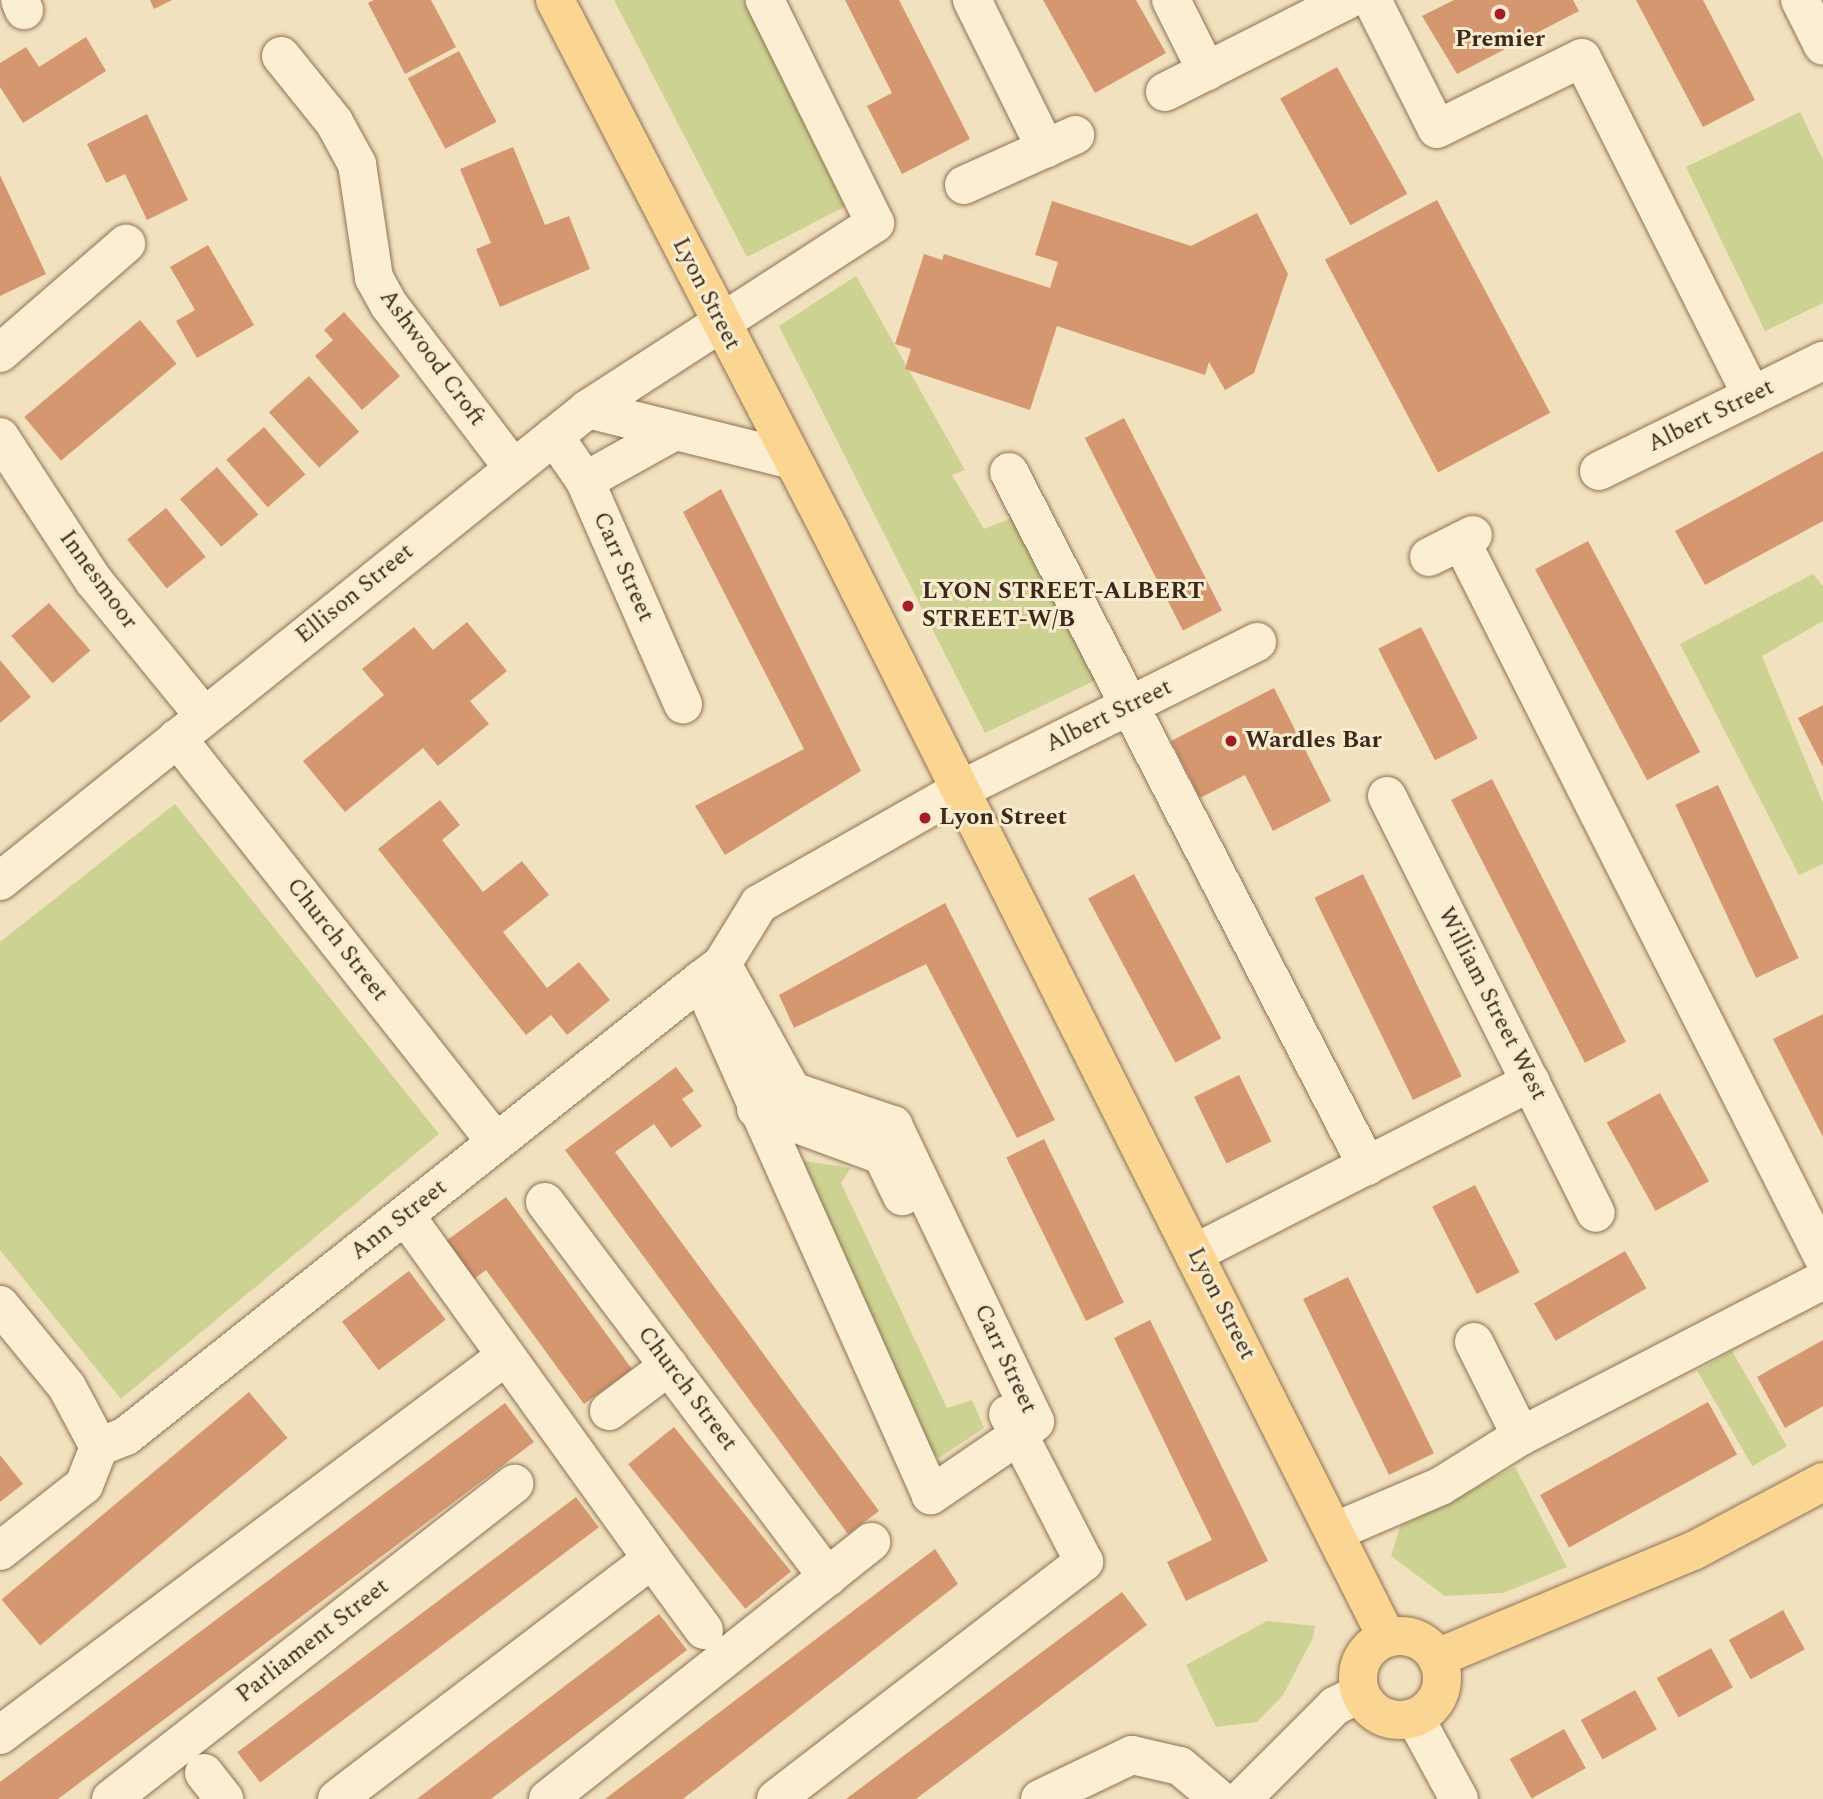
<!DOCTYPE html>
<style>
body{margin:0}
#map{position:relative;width:1823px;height:1799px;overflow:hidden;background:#f2e1be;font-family:Spectral,serif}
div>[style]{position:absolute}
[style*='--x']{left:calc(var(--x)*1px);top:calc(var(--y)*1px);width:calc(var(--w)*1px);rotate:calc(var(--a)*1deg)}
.green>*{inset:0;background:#ccd291;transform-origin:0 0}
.building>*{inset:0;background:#d59770;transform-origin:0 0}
.roads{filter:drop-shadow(0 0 2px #8d7155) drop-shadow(0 0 2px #8d7155)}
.minor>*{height:38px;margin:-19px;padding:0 19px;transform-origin:19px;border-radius:19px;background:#fceed2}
.major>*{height:38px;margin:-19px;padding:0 19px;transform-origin:19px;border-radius:19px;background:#fad692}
.major>.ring{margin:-19px;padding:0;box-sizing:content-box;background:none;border:38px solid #fad692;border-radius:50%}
.dots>*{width:19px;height:19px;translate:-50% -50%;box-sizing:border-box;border:4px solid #f9ebcf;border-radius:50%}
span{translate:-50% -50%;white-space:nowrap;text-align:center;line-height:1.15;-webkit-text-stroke:6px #f9ebcf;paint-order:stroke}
.poi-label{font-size:24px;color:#3b291b;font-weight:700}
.left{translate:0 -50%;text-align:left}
.street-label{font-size:24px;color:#3b291b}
</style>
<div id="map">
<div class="green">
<div style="clip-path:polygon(614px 0,743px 0,848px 205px,747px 257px)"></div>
<div style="clip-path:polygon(1800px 112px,1823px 160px,1823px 303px,1765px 331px,1686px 167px)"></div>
<div style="clip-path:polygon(856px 276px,965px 470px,952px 475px,984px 529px,1017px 516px,1096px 680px,985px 733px,779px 326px)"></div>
<div style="clip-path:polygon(1813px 574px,1823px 586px,1823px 621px,1762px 656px,1823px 803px,1823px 864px,1799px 875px,1680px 644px)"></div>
<div style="clip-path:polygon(175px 804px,439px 1134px,121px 1399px,0 1250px,0 942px)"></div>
<div style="clip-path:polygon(790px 1159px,851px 1168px,841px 1183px,947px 1408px,972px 1400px,984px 1428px,939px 1458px,924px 1449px)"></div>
<div style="left:1732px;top:1351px;width:110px;height:40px;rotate:60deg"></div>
<div style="clip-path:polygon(1515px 1467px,1567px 1567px,1503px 1593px,1445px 1596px,1391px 1556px,1400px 1527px)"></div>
<div style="clip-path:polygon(1267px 1621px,1315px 1626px,1313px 1638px,1283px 1695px,1257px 1722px,1216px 1727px,1186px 1665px)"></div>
</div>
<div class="building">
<div style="clip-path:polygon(150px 0,172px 0,154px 9px)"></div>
<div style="clip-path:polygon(374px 0,431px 0,456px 47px,405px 74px,368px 3px)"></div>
<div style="clip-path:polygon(845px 0,899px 0,970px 139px,902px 174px,867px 106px,892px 93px)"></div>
<div style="clip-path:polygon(1043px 0,1136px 0,1166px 53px,1095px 93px)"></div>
<div style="clip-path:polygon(1454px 0,1573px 0,1579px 11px,1457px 74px,1422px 16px)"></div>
<div style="clip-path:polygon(1636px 0,1703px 0,1755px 100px,1703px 127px)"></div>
<div style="clip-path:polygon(86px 37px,106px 71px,23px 123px,0 87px,0 63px,26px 47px,39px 67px)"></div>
<div style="left:459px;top:51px;width:80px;height:58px;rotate:62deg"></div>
<div style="left:1337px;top:67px;width:145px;height:65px;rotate:61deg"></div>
<div style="clip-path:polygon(147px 114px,188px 200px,147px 220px,125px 174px,106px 183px,87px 144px)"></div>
<div style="clip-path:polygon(513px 147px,545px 225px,569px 216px,590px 269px,500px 307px,476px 249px,491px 243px,460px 169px)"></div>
<div style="clip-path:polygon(0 175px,46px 274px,0 296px)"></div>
<div style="left:1437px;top:200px;width:241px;height:127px;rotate:62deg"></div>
<div style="clip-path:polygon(1052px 201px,1191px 246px,1257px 213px,1288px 274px,1254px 373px,1225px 390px,1209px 362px,1205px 375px,1057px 326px,1030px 410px,905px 369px,911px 349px,895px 344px,924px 254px,942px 260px,944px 254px,1050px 288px,1058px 262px,1035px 255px)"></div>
<div style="clip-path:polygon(208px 245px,254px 325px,197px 358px,176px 321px,195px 310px,170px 267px)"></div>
<div style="clip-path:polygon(344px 312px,400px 376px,362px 410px,315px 356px,333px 340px,324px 330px)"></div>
<div style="left:140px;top:320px;width:57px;height:151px;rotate:50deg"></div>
<div style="left:309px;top:376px;width:75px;height:54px;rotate:48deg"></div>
<div style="left:1124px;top:418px;width:216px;height:44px;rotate:63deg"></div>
<div style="left:264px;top:427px;width:63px;height:50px;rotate:49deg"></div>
<div style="clip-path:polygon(1823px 451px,1823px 521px,1705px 585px,1675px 531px)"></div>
<div style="left:217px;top:467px;width:63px;height:49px;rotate:49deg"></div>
<div style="clip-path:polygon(721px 489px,861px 771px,725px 855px,695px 806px,804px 749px,683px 512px)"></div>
<div style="left:166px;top:508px;width:63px;height:50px;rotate:51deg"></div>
<div style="left:1588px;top:541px;width:239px;height:60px;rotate:62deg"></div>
<div style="left:49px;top:603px;width:63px;height:50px;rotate:49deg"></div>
<div style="clip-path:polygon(467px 622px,507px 671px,470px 701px,489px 724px,438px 766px,423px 748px,345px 812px,303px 761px,384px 695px,362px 669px,414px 627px,433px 650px)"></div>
<div style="left:1421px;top:627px;width:125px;height:48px;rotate:63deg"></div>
<div style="clip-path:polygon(0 660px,31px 697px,0 723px)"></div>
<div style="clip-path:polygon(1274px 688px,1331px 801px,1273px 831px,1245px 775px,1200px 798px,1171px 741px)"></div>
<div style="clip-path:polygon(1823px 705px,1823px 767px,1798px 718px)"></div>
<div style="left:1492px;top:779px;width:295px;height:46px;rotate:63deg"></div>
<div style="left:1718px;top:785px;width:191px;height:47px;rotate:65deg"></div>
<div style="clip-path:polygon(440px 800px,460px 825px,442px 840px,483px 892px,522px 861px,549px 895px,503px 932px,547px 988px,579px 962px,610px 1000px,567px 1035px,551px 1015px,526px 1035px,378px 849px)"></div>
<div style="left:1134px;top:874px;width:186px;height:52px;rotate:62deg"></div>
<div style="left:1363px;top:874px;width:225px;height:54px;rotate:64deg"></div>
<div style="clip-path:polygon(945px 903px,1055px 1120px,1017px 1138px,926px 964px,794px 1028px,779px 995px)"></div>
<div style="clip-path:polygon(1823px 1014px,1823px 1137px,1773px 1039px)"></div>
<div style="clip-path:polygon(676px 1067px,694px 1091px,682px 1099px,702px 1126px,671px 1148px,654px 1124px,615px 1152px,879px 1511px,848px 1534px,565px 1150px)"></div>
<div style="left:1239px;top:1075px;width:74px;height:50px;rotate:64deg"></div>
<div style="left:1660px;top:1093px;width:101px;height:61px;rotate:61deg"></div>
<div style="left:1044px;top:1139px;width:182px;height:42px;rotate:64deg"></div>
<div style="left:1475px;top:1185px;width:98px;height:48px;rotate:63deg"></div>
<div style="clip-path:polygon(506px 1197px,632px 1369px,584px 1404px,486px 1270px,474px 1279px,446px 1241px)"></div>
<div style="left:1625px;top:1251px;width:43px;height:105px;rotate:60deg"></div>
<div style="left:409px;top:1271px;width:61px;height:84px;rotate:53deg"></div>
<div style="left:1348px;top:1277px;width:196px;height:50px;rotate:64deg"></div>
<div style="clip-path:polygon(1150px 1320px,1268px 1561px,1186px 1601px,1167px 1562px,1212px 1540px,1114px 1338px)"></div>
<div style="clip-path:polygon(1823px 1340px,1823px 1406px,1785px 1428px,1757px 1377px)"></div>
<div style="left:249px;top:1392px;width:60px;height:323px;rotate:50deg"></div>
<div style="left:1708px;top:1402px;width:60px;height:192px;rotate:61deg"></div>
<div style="clip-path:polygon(505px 1403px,534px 1442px,58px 1799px,0 1799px,0 1782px)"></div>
<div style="left:674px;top:1427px;width:186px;height:59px;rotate:51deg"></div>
<div style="clip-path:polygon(0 1455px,23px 1484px,0 1502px)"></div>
<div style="left:576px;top:1497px;width:38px;height:424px;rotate:53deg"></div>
<div style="clip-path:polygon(935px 1549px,958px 1584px,683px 1799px,605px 1799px)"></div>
<div style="clip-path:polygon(1122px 1592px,1147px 1625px,916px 1799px,846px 1799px)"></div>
<div style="left:1783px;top:1610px;width:45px;height:62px;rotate:61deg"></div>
<div style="clip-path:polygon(659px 1614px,687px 1650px,491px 1799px,417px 1799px)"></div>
<div style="left:1711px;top:1648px;width:45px;height:62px;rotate:61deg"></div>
<div style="left:1635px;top:1690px;width:45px;height:62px;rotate:61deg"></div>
<div style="left:1564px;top:1729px;width:45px;height:62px;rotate:61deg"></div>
</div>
<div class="roads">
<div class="minor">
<div style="--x:20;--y:0;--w:11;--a:68"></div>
<div style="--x:972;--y:0;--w:166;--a:63.6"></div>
<div style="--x:1171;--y:0;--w:80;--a:63.4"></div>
<div style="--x:1372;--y:0;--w:144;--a:63.3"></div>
<div style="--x:1437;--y:129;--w:161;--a:-26.1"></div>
<div style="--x:1582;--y:58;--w:378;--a:63.3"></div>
<div style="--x:1800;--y:0;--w:51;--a:63.4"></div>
<div style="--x:281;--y:56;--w:85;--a:51.2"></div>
<div style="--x:334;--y:122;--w:48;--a:61.3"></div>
<div style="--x:357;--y:164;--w:115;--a:81.5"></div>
<div style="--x:374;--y:278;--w:31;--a:61"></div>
<div style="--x:389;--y:305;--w:205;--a:52.7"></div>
<div style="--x:1165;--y:92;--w:204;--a:-26.8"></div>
<div style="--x:964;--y:185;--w:122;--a:-24.2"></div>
<div style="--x:0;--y:353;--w:167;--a:-40.9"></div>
<div style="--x:588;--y:409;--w:211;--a:14"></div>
<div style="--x:554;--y:436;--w:55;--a:55.4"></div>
<div style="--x:585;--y:481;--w:244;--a:66.3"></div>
<div style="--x:0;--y:437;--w:172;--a:56.9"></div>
<div style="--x:94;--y:581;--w:174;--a:50.8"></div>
<div style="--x:1599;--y:471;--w:250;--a:-26.2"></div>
<div style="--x:1009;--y:472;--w:781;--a:62.71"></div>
<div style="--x:585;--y:481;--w:101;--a:-29.1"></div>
<div style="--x:1461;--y:541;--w:802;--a:63.18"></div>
<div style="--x:1429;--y:557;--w:49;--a:-26.6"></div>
<div style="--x:177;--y:738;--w:515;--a:51.71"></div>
<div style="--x:1387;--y:796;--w:466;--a:63.4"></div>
<div style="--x:0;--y:881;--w:754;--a:-38.75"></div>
<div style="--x:588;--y:409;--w:342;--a:-32.9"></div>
<div style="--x:875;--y:223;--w:249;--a:-116.3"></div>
<div style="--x:722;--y:964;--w:70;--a:-58.3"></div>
<div style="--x:759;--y:904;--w:231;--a:-29.6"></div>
<div style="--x:960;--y:790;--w:332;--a:-26.5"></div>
<div style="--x:756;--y:1109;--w:134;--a:20.1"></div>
<div style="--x:882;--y:1155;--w:46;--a:64"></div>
<div style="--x:545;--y:1202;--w:470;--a:53"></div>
<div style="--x:405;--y:1215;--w:423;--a:54.3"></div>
<div style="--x:1195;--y:1253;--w:377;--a:-27"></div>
<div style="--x:0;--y:1305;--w:106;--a:50.7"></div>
<div style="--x:67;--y:1387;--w:68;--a:61.9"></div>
<div style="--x:1474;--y:1342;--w:105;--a:63.4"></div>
<div style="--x:1521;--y:1436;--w:340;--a:-27.3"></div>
<div style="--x:609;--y:1411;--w:75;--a:-36.9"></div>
<div style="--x:99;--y:1447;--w:29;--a:-22"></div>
<div style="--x:126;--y:1436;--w:734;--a:-38.42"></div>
<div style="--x:701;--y:980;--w:26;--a:-37"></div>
<div style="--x:722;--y:964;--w:145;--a:61.1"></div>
<div style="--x:792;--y:1091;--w:107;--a:18.6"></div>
<div style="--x:893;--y:1125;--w:329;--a:64.4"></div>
<div style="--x:1035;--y:1422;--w:21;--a:141"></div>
<div style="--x:1019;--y:1435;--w:107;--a:145.7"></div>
<div style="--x:931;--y:1495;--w:564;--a:-114.07"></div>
<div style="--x:1336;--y:1531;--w:114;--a:-23.2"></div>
<div style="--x:1441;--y:1486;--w:94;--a:-32"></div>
<div style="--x:0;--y:1551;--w:107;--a:-38.2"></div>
<div style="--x:84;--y:1485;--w:41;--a:-68.5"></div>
<div style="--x:1415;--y:1718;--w:92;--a:61.5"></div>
<div style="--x:0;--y:1735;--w:632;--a:-36.83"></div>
<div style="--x:204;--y:1773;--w:33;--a:52"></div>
<div style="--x:111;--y:1799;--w:512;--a:-38.01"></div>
<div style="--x:337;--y:1799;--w:396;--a:-37.3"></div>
<div style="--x:652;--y:1559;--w:88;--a:53.8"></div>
<div style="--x:548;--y:1799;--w:413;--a:-38.5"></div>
<div style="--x:776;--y:1799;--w:389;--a:-37.6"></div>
<div style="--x:1084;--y:1562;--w:166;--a:-117.2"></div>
<div style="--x:1040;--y:1799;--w:102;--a:-25.6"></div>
<div style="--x:1132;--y:1755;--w:49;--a:12.9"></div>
<div style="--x:1180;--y:1766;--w:51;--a:40.2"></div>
<div style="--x:1242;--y:1799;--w:132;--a:-45"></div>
<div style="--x:1335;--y:1706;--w:28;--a:-27"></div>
</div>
<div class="major">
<div style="--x:555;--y:0;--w:596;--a:62.62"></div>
<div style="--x:829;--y:529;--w:1241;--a:63.29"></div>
<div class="ring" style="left:1358px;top:1636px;width:46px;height:46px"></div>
<div style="--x:1437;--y:1658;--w:277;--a:-22.7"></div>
<div style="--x:1693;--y:1551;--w:147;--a:-28"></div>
</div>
</div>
<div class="dots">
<div style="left:1500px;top:14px;background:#a31e24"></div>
<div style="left:908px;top:606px;background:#a31e24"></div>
<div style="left:1231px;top:741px;background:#a31e24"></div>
<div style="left:925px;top:818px;background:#a31e24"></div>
</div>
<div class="poi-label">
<span style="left:1500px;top:40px">Premier</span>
<span class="left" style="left:922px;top:606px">LYON STREET-ALBERT<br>STREET-W/B</span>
<span class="left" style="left:1245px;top:741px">Wardles Bar</span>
<span class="left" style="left:939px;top:818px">Lyon Street</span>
</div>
<div class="street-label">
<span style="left:706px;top:294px;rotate:63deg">Lyon Street</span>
<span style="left:432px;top:358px;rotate:54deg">Ashwood Croft</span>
<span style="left:1711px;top:416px;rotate:-26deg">Albert Street</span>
<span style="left:623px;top:567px;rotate:66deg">Carr Street</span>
<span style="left:98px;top:580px;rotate:54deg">Innesmoor</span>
<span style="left:355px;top:594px;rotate:-39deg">Ellison Street</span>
<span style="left:1109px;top:716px;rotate:-26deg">Albert Street</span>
<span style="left:337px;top:940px;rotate:52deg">Church Street</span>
<span style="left:1492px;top:1004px;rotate:63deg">William Street West</span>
<span style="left:399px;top:1220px;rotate:-38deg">Ann Street</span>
<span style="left:1221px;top:1304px;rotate:63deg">Lyon Street</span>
<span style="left:1005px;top:1359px;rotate:65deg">Carr Street</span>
<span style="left:687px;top:1389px;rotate:53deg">Church Street</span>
<span style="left:313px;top:1641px;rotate:-38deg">Parliament Street</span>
</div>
</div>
